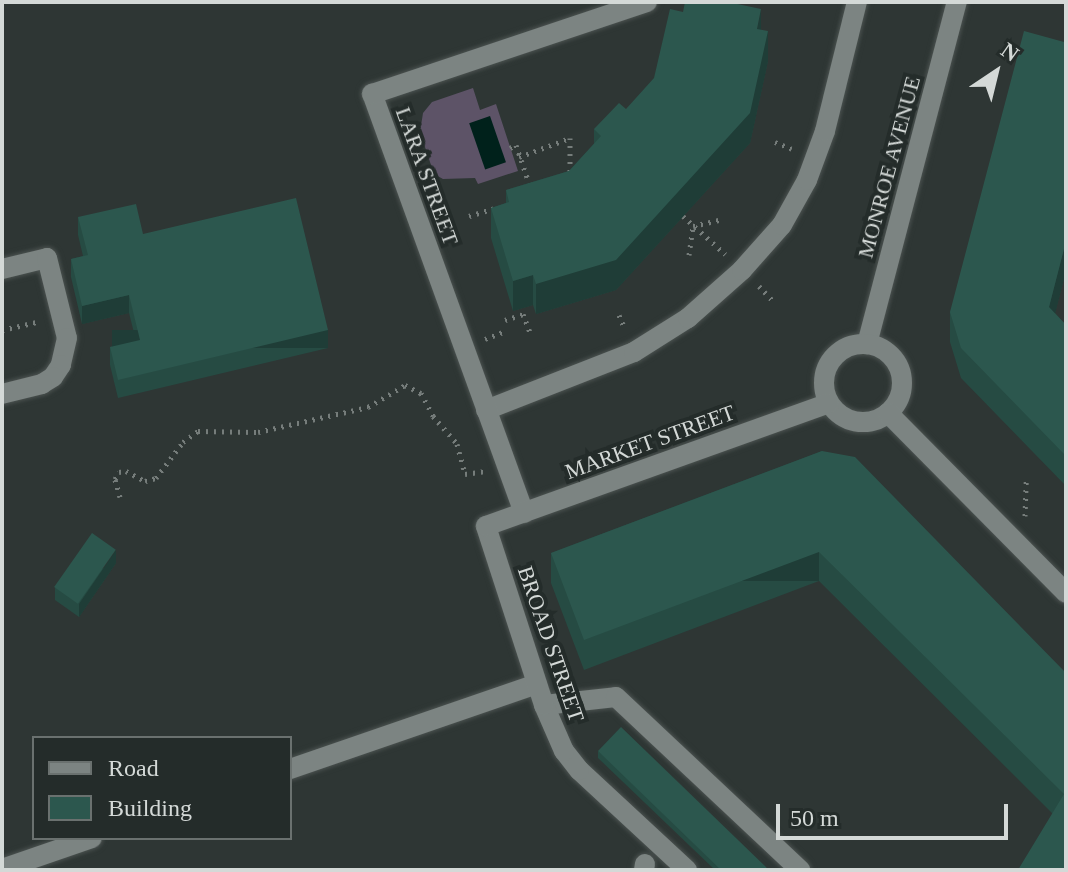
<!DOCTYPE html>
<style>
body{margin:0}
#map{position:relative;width:1068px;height:872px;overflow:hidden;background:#2e3634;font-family:Georgia,serif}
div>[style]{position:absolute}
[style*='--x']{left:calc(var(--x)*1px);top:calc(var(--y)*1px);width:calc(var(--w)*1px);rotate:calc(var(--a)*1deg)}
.green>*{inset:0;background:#5d5367}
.water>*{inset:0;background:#00211b;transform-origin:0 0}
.path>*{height:5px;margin-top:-2.5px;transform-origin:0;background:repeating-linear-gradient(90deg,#767d7b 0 2px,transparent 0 8px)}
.roads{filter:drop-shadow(0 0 2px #4b5250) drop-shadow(0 0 2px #4b5250)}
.minor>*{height:20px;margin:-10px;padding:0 10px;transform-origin:10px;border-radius:10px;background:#7c8482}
.minor>.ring{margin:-10px;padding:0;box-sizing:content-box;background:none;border:20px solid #7c8482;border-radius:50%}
.wall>*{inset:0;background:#264b43}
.shaded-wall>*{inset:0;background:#1f3d37;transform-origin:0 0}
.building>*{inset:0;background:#2c574e;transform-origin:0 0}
span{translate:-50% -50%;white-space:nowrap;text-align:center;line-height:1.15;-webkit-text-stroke:8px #242c2a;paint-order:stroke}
.street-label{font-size:22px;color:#d4d9d7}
.frame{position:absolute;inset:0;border:4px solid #d4d9d7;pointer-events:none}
.legend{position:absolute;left:32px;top:736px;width:260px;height:104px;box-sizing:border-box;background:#242c2a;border:2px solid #6a716f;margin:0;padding:10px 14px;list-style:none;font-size:24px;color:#d4d9d7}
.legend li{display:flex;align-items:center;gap:16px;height:40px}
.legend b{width:40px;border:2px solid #6a716f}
.north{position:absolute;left:956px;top:32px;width:80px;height:80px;-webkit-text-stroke:6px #242c2a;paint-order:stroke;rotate:35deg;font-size:22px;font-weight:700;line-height:32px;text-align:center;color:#d4d9d7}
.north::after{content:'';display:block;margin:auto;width:28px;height:36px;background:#d4d9d7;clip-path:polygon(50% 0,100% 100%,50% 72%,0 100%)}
.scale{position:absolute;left:776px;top:804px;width:232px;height:36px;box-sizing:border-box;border:4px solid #d4d9d7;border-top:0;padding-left:10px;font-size:24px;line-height:28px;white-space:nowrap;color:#d4d9d7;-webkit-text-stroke:6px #242c2a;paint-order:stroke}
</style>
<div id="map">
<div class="green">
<div style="clip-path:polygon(473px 88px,480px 110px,496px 104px,518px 171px,478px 184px,475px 178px,443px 179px,434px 174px,420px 132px,423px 113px,432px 102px)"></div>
</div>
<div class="water">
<div style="left:490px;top:116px;width:49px;height:22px;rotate:71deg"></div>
</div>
<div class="path">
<div style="--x:775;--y:142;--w:18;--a:22"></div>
<div style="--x:510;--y:148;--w:7;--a:-27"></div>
<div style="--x:516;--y:145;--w:43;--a:71.1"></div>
<div style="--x:519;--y:157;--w:54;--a:-20.4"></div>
<div style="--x:570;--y:138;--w:36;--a:90"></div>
<div style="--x:469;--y:216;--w:27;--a:-17"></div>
<div style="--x:683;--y:216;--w:57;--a:42.1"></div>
<div style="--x:689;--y:255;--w:29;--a:-82"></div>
<div style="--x:693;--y:226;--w:31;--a:-13"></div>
<div style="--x:759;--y:286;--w:23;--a:47"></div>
<div style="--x:619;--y:315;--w:15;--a:67"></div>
<div style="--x:505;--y:320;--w:19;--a:-18"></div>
<div style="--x:523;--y:314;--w:22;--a:69"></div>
<div style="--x:2;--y:330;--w:39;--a:-13"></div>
<div style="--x:485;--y:339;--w:19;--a:-21"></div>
<div style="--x:120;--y:497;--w:19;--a:-106"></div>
<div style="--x:115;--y:479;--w:8;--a:-60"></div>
<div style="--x:119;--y:472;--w:7;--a:-8"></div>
<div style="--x:126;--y:471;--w:21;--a:28"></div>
<div style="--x:145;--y:481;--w:11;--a:-15"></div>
<div style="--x:156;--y:478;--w:45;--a:-53.1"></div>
<div style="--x:183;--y:442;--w:19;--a:-36"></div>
<div style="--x:198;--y:431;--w:60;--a:1"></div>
<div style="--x:258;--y:432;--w:113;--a:-12.8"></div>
<div style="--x:368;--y:407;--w:43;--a:-30.7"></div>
<div style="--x:405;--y:385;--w:18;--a:27"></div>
<div style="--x:421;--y:393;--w:26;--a:62"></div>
<div style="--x:433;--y:416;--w:37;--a:49"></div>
<div style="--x:457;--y:444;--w:31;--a:75"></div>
<div style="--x:465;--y:474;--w:21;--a:-8"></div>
<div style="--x:1025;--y:516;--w:35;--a:-88"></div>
</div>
<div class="roads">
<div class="minor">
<div style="--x:2;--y:269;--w:46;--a:-13.7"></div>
<div style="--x:47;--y:258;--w:82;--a:76"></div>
<div style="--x:67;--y:338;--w:28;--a:103"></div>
<div style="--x:61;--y:365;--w:14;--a:124"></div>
<div style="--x:53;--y:377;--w:13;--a:148"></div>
<div style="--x:42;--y:384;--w:41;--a:166"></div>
<div style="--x:867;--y:344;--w:354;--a:-75.3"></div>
<div class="ring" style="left:824px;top:344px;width:58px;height:58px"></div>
<div style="--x:486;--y:410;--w:159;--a:-21.4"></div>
<div style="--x:634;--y:352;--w:64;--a:-32.2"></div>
<div style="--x:688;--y:318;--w:72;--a:-41.6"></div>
<div style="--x:742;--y:270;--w:60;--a:-48.4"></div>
<div style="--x:782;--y:225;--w:51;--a:-60.9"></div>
<div style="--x:807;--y:180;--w:52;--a:-69.8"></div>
<div style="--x:825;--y:131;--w:133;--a:-76.1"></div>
<div style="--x:888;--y:413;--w:253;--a:45.3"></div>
<div style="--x:524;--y:513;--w:446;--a:-109.9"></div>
<div style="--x:372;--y:94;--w:290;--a:-18.5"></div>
<div style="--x:544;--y:705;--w:72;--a:-6.3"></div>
<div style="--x:616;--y:697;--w:253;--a:43.2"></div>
<div style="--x:290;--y:769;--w:261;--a:-19"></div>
<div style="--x:2;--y:869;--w:95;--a:-19"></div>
<div style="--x:644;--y:870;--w:6;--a:-81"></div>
<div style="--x:687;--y:870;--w:147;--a:-137.2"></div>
<div style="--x:579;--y:770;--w:24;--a:-128"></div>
<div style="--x:564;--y:751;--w:50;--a:-113.5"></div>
<div style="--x:544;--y:705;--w:188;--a:-108"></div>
<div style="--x:486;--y:526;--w:364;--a:-19.7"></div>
</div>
</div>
<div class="wall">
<div style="clip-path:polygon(761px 30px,768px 61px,750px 143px,616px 290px,536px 314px,533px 305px,513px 311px,491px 238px,491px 208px,506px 203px,506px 190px,569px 171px,594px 144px,594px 129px)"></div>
<div style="clip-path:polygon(1066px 36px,1066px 271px,1055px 313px,1066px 325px,1066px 486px,961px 378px,950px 342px,950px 312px)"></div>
<div style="clip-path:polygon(78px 217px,143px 234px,328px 348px,118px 398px,110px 365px,110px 347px,136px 341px,129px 313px,82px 324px,71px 277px,71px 259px,83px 256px,78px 235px)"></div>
<div style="clip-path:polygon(822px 451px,1066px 673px,1066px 870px,1052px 813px,819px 581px,584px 670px,551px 583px,551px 553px)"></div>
<div style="clip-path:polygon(116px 563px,79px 617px,55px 600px,55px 588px)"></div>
<div style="clip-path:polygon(598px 751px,769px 870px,715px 870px,598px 758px)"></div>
</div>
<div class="shaded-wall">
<div style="clip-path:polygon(761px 9px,761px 39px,757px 29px)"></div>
<div style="clip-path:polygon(768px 31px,768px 61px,750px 143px,616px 290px,536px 314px,536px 284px)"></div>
<div style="clip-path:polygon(1066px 241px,1066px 271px,1049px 337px,1049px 307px)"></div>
<div style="clip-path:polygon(533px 275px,533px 305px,513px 311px,513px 281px)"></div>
<div style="clip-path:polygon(129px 295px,129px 313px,82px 324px,82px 306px)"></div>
<div style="left:328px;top:330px;width:18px;height:216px;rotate:90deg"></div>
<div style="clip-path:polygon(116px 550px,116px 563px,79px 617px,79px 604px)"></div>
<div style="left:819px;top:552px;width:29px;height:251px;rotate:90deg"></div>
</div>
<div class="building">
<div style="clip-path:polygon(685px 2px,728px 2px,761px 9px,757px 29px,768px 31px,750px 113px,616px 260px,536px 284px,533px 275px,513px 281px,491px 208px,509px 202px,506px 190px,569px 171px,601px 136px,594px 129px,619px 103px,626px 109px,654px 78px,670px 9px,683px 12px)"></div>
<div style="clip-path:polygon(1024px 31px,1064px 42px,1066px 36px,1066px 241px,1049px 307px,1066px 325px,1066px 456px,961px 348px,950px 312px)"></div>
<div style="clip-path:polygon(296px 198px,328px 330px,118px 380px,110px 347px,140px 340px,129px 295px,82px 306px,71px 259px,88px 255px,78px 217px,136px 204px,143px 234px)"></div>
<div style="clip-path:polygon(822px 451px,855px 457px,1066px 673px,1066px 870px,1018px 870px,1064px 794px,819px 552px,584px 640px,551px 553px)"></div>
<div style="left:92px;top:533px;width:29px;height:66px;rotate:35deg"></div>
<div style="clip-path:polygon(621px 727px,769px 870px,721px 870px,598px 751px)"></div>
</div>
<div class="street-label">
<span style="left:889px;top:167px;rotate:-75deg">MONROE AVENUE</span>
<span style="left:427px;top:176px;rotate:70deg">LARA STREET</span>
<span style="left:650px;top:442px;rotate:-20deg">MARKET STREET</span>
<span style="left:551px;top:644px;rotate:71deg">BROAD STREET</span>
</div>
<div class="frame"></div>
<ul class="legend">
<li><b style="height:10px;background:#7c8482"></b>Road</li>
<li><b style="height:22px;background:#2c574e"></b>Building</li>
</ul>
<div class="north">N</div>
<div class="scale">50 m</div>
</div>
